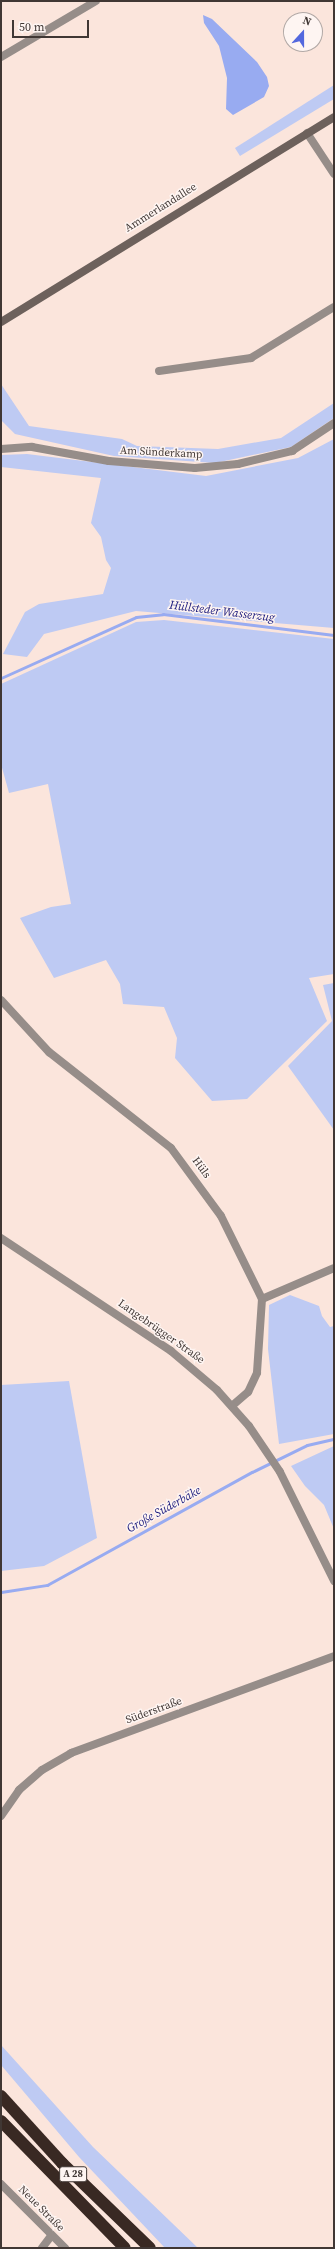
<!DOCTYPE html>
<meta charset="utf-8">
<style>
body{margin:0}
#map{position:relative;width:335px;height:2249px;overflow:hidden;background:#fbe5dc;font-family:"Source Serif 4",serif}
div>[style]{position:absolute}
[style*='--x']{left:calc(var(--x)*1px);top:calc(var(--y)*1px);width:calc(var(--w)*1px);rotate:calc(var(--a)*1deg)}
.green>*{inset:0;background:#becaf3}
.water>*{inset:0;background:#98abf1}
.stream>*{height:3px;margin:-1.5px;padding:0 1.5px;transform-origin:1.5px;border-radius:1.5px;background:#98abf1}
.minor>*{height:8px;margin:-4px;padding:0 4px;transform-origin:4px;border-radius:4px;background:#968d89}
.tertiary>*{height:8px;margin:-4px;padding:0 4px;transform-origin:4px;border-radius:4px;background:#968d89}
.secondary>*{height:8px;margin:-4px;padding:0 4px;transform-origin:4px;border-radius:4px;background:#6d615c}
.motorway>*{height:12px;margin:-6px;padding:0 6px;transform-origin:6px;border-radius:6px;background:#392923}
span{translate:-50% -50%;white-space:nowrap;text-align:center;line-height:1.15;-webkit-text-stroke:3px #fef5f2;paint-order:stroke}
.shield-label span{padding:1px 3px;background:#fef5f2;border:1px solid;border-radius:3px;-webkit-text-stroke-width:0}
.shield-label{font-size:10px;color:#403734;font-weight:700}
.street-label{font-size:11px;color:#403734}
.water-label{font-size:12px;color:#1a197c;font-style:italic}
.frame{position:absolute;inset:0;border:2px solid #403734;pointer-events:none}
.north{position:absolute;left:283px;top:12px;width:40px;height:40px;box-sizing:border-box;background:#fef5f2;border:1px solid #b2a9a6;border-radius:50%;rotate:21deg;font-size:11px;font-weight:700;line-height:16px;text-align:center;color:#403734}
.north::after{content:'';display:block;margin:auto;width:14px;height:18px;background:#5368de;clip-path:polygon(50% 0,100% 100%,50% 72%,0 100%)}
.scale{position:absolute;left:12px;top:20px;width:77px;height:18px;box-sizing:border-box;border:2px solid #403734;border-top:0;padding-left:5px;font-size:12px;line-height:14px;white-space:nowrap;color:#403734;-webkit-text-stroke:3px #fef5f2;paint-order:stroke}
</style>
<div id="map">
<div class="green">
<div style="clip-path:polygon(334px 85px,334px 99px,240px 156px,235px 148px)"></div>
<div style="clip-path:polygon(1px 384px,29px 426px,122px 439px,137px 446px,218px 449px,281px 438px,334px 403px,334px 418px,291px 447px,215px 463px,114px 456px,15px 434px,1px 420px)"></div>
<div style="clip-path:polygon(334px 439px,334px 628px,136px 611px,44px 634px,27px 657px,3px 654px,25px 612px,39px 604px,103px 594px,111px 568px,106px 560px,101px 537px,91px 523px,101px 478px,1px 467px,1px 455px,27px 454px,206px 476px,298px 458px)"></div>
<div style="clip-path:polygon(164px 620px,334px 639px,334px 974px,309px 978px,327px 1021px,247px 1099px,212px 1101px,175px 1058px,177px 1038px,164px 1007px,123px 1004px,120px 984px,106px 960px,54px 978px,20px 918px,51px 907px,71px 904px,48px 784px,9px 793px,1px 764px,1px 684px,136px 622px)"></div>
<div style="clip-path:polygon(334px 983px,334px 1130px,288px 1066px,332px 1021px,323px 985px)"></div>
<div style="clip-path:polygon(290px 1295px,319px 1306px,322px 1316px,330px 1327px,334px 1326px,334px 1434px,279px 1444px,268px 1349px,269px 1305px)"></div>
<div style="clip-path:polygon(69px 1381px,97px 1538px,44px 1566px,1px 1571px,1px 1385px)"></div>
<div style="clip-path:polygon(334px 1446px,334px 1529px,324px 1505px,305px 1486px,291px 1466px)"></div>
<div style="clip-path:polygon(1px 2045px,93px 2147px,198px 2248px,165px 2248px,79px 2157px,1px 2065px)"></div>
</div>
<div class="water">
<div style="clip-path:polygon(203px 15px,212px 19px,257px 62px,267px 77px,269px 86px,264px 97px,233px 115px,226px 109px,227px 78px,219px 46px,204px 23px)"></div>
</div>
<div class="stream">
<div style="--x:1;--y:678;--w:148;--a:-24.3"></div>
<div style="--x:136;--y:617;--w:27;--a:-6"></div>
<div style="--x:163;--y:614;--w:172;--a:7"></div>
<div style="--x:1;--y:1592;--w:47;--a:-8.7"></div>
<div style="--x:47;--y:1585;--w:234;--a:-28.9"></div>
<div style="--x:252;--y:1472;--w:61;--a:-26.1"></div>
<div style="--x:307;--y:1445;--w:28;--a:-13"></div>
</div>
<div class="minor">
<div style="--x:1;--y:57;--w:110;--a:-30.5"></div>
<div style="--x:307;--y:133;--w:49;--a:56.6"></div>
<div style="--x:159;--y:371;--w:93;--a:-8"></div>
<div style="--x:251;--y:358;--w:97;--a:-31.6"></div>
<div style="--x:1;--y:449;--w:31;--a:-4"></div>
<div style="--x:32;--y:447;--w:78;--a:10.3"></div>
<div style="--x:109;--y:461;--w:86;--a:4.7"></div>
<div style="--x:195;--y:468;--w:43;--a:-5.3"></div>
<div style="--x:238;--y:464;--w:56;--a:-13.5"></div>
<div style="--x:292;--y:451;--w:50;--a:-33.7"></div>
<div style="--x:1;--y:1000;--w:71;--a:47.3"></div>
<div style="--x:49;--y:1052;--w:155;--a:38.2"></div>
<div style="--x:171;--y:1148;--w:84;--a:53.7"></div>
<div style="--x:221;--y:1216;--w:93;--a:63.7"></div>
<div style="--x:262;--y:1299;--w:74;--a:93.9"></div>
<div style="--x:257;--y:1373;--w:21;--a:115"></div>
<div style="--x:248;--y:1392;--w:21;--a:139"></div>
<div style="--x:262;--y:1299;--w:78;--a:-23.3"></div>
<div style="--x:1;--y:1816;--w:32;--a:-55"></div>
<div style="--x:19;--y:1790;--w:30;--a:-41"></div>
<div style="--x:42;--y:1770;--w:34;--a:-30"></div>
<div style="--x:71;--y:1753;--w:280;--a:-20.2"></div>
<div style="--x:1;--y:2184;--w:91;--a:45"></div>
<div style="--x:42;--y:2248;--w:15;--a:-53"></div>
</div>
<div class="tertiary">
<div style="--x:1;--y:1238;--w:204;--a:33.6"></div>
<div style="--x:171;--y:1351;--w:60;--a:40.3"></div>
<div style="--x:217;--y:1390;--w:48;--a:48.4"></div>
<div style="--x:249;--y:1426;--w:55;--a:56"></div>
<div style="--x:280;--y:1472;--w:122;--a:63.6"></div>
</div>
<div class="secondary">
<div style="--x:1;--y:322;--w:391;--a:-31.6"></div>
</div>
<div class="motorway">
<div style="--x:1;--y:2096;--w:91;--a:47.7"></div>
<div style="--x:62;--y:2163;--w:122;--a:44"></div>
<div style="--x:1;--y:2121;--w:177;--a:45.7"></div>
</div>
<div class="shield-label">
<span style="left:73px;top:2174px">A 28</span>
</div>
<div class="street-label">
<span style="left:161px;top:208px;rotate:-32deg">Ammerlandallee</span>
<span style="left:161px;top:453px;rotate:3deg">Am Sünderkamp</span>
<span style="left:201px;top:1168px;rotate:54deg">Hüls</span>
<span style="left:161px;top:1332px;rotate:35deg">Langebrügger Straße</span>
<span style="left:154px;top:1711px;rotate:-20deg">Süderstraße</span>
<span style="left:41px;top:2209px;rotate:45deg">Neue Straße</span>
</div>
<div class="water-label">
<span style="left:222px;top:612px;rotate:7deg">Hüllsteder Wasserzug</span>
<span style="left:164px;top:1510px;rotate:-29deg">Große Süderbäke</span>
</div>
<div class="frame"></div>
<div class="north">N</div>
<div class="scale">50 m</div>
</div>
